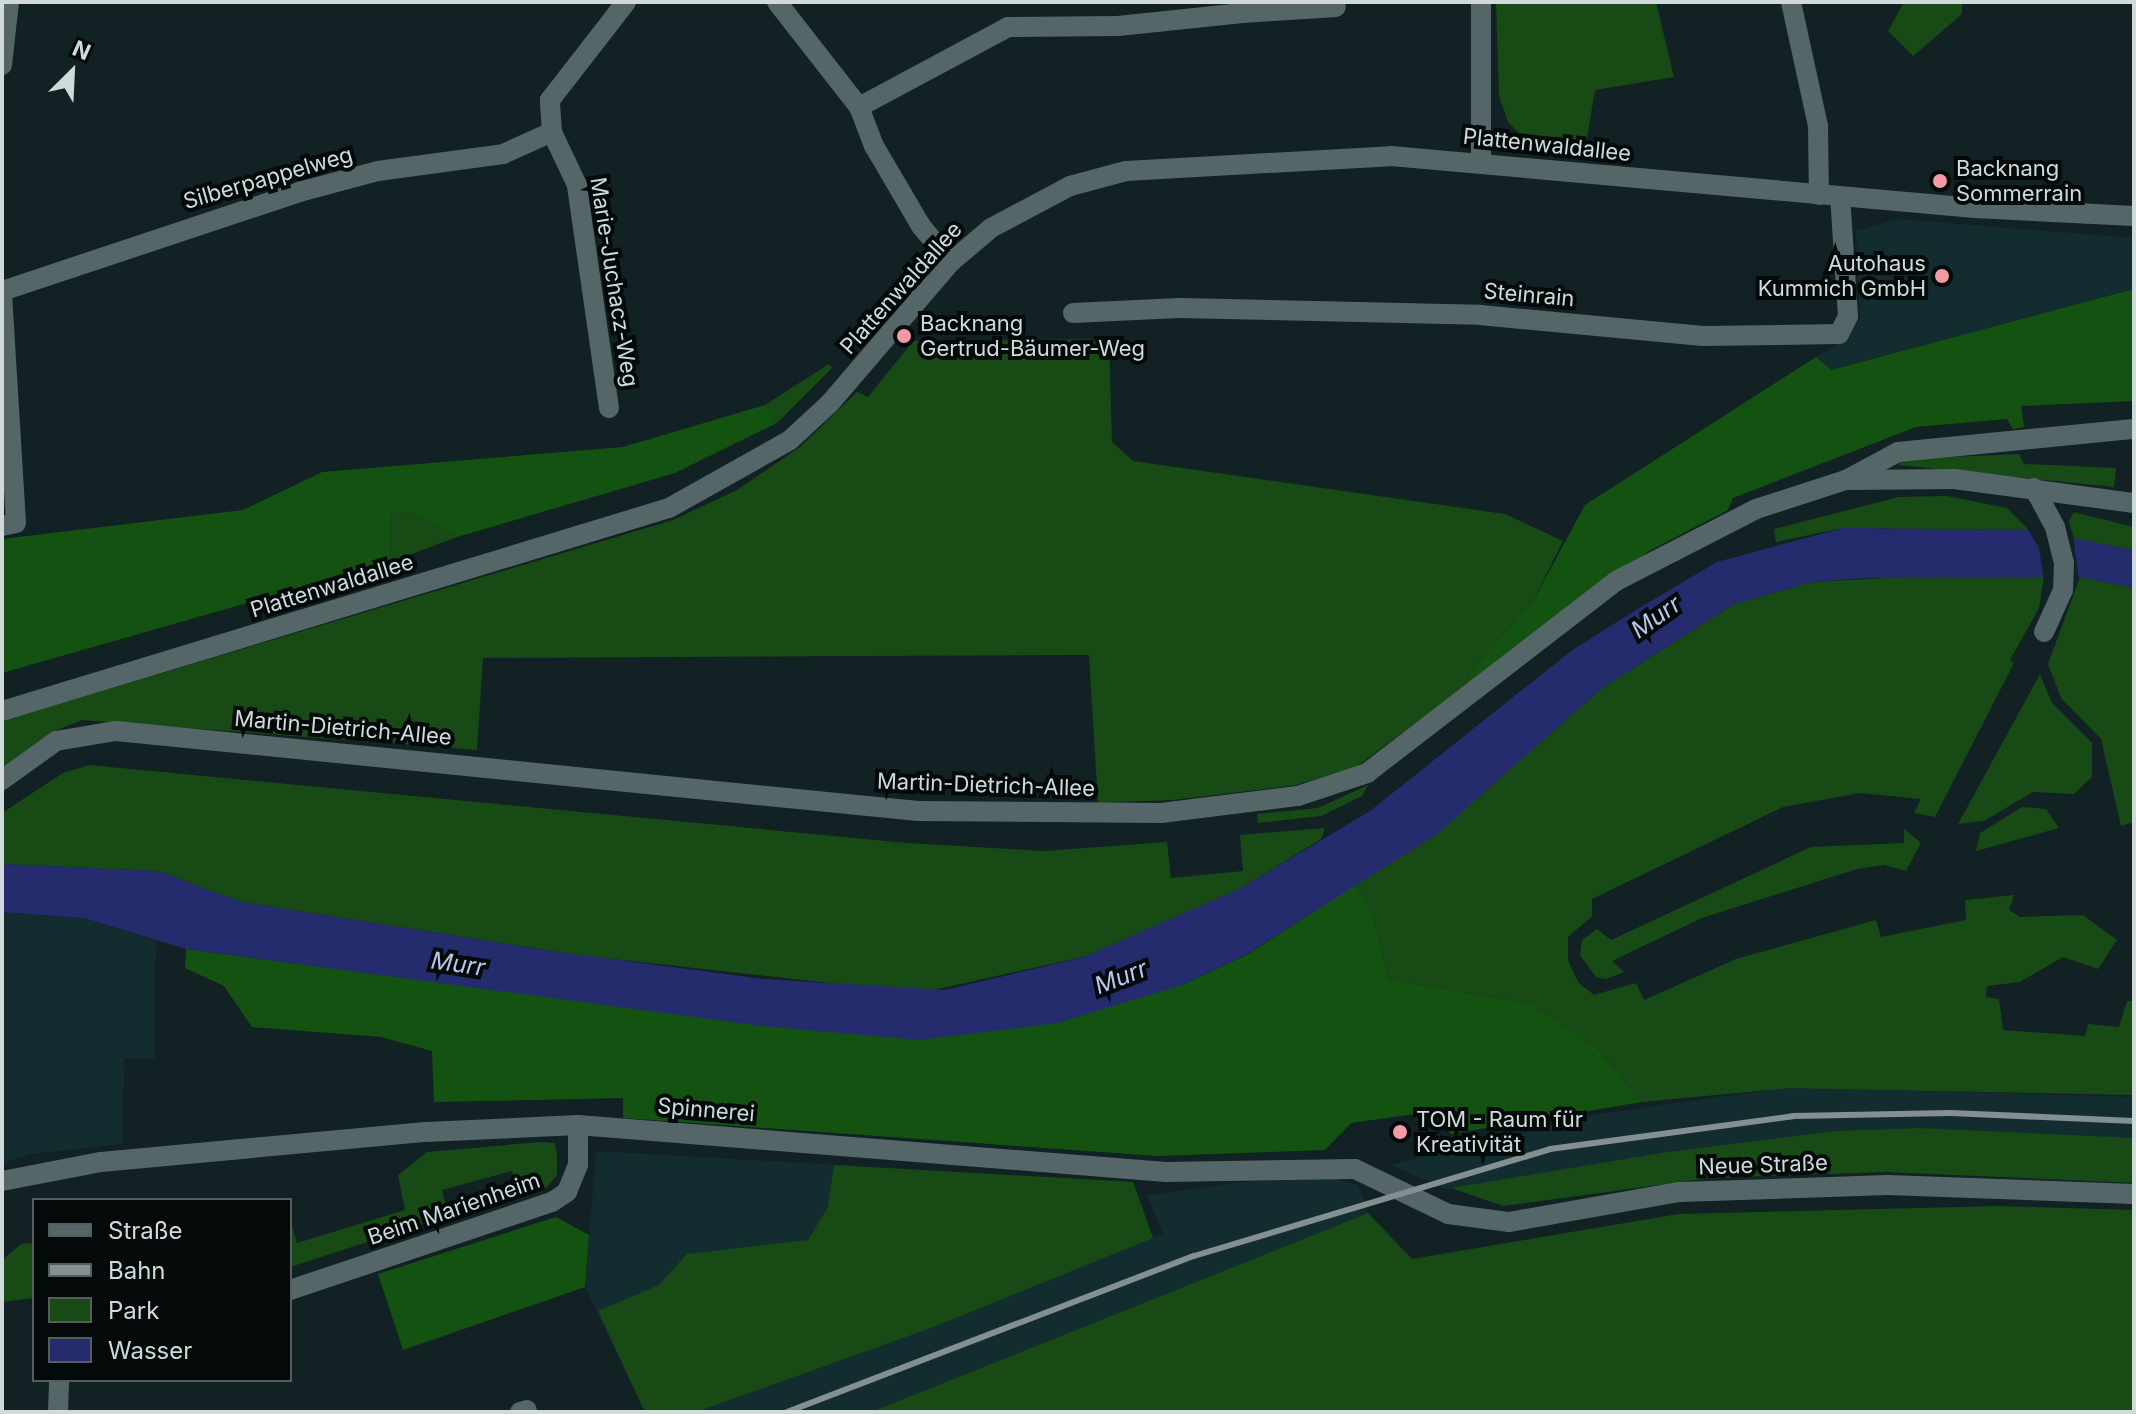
<!DOCTYPE html>
<meta charset="utf-8">
<style>
body{margin:0}
#map{position:relative;width:2136px;height:1414px;overflow:hidden;background:#122124;font-family:Inter,sans-serif}
div>[style]{position:absolute}
[style*='--x']{left:calc(var(--x)*1px);top:calc(var(--y)*1px);width:calc(var(--w)*1px);rotate:calc(var(--a)*1deg)}
.built>*{inset:0;background:#132c2f}
.green>*{inset:0;background:#184a15}
.forest>*{inset:0;background:#145211}
.water>*{inset:0;background:#242c6e}
.pier>*{inset:0;background:#122124}
.street>*{height:20px;margin:-10px;padding:0 10px;transform-origin:10px;border-radius:10px;background:#556669}
.secondary>*{height:20px;margin:-10px;padding:0 10px;transform-origin:10px;border-radius:10px;background:#556669}
.rail>*{height:6px;margin:-3px;padding:0 3px;transform-origin:3px;border-radius:3px;background:#838f91}
.dots>*{width:22px;height:22px;translate:-50% -50%;box-sizing:border-box;border:4px solid #040a0a;border-radius:50%}
span{translate:-50% -50%;white-space:nowrap;text-align:center;line-height:1.15;-webkit-text-stroke:8px #040a0a;paint-order:stroke}
.street-label{font-size:22px;color:#d0dadb}
.poi-label{font-size:22px;color:#d0dadb}
.left{translate:0 -50%;text-align:left}
.right{translate:-100% -50%;text-align:right}
.water-label{font-size:24px;color:#bac5ed;font-style:italic}
.frame{position:absolute;inset:0;border:4px solid #d0dadb;pointer-events:none}
.legend{position:absolute;left:32px;top:1198px;width:260px;height:184px;box-sizing:border-box;background:#040a0a;border:2px solid #565d5e;margin:0;padding:10px 14px;list-style:none;font-size:24px;color:#d0dadb}
.legend li{display:flex;align-items:center;gap:16px;height:40px}
.legend b{width:40px;border:2px solid #565d5e}
.north{position:absolute;left:32px;top:32px;width:80px;height:80px;-webkit-text-stroke:6px #040a0a;paint-order:stroke;rotate:24deg;font-size:22px;font-weight:700;line-height:32px;text-align:center;color:#d0dadb}
.north::after{content:'';display:block;margin:auto;width:28px;height:36px;background:#d0dadb;clip-path:polygon(50% 0,100% 100%,50% 72%,0 100%)}
</style>
<div id="map">
<div class="built">
<div style="clip-path:polygon(1897px 219px,2134px 238px,2134px 289px,1830px 370px,1816px 357px,1845px 340px,1860px 317px,1856px 231px)"></div>
<div style="clip-path:polygon(2px 912px,84px 918px,156px 940px,154px 1059px,124px 1058px,123px 1144px,32px 1154px,2px 1163px)"></div>
<div style="clip-path:polygon(1790px 1087px,2134px 1097px,2134px 1139px,1919px 1128px,1836px 1131px,1446px 1189px,1390px 1165px,1592px 1115px)"></div>
<div style="clip-path:polygon(596px 1151px,1133px 1182px,1153px 1238px,1163px 1234px,1147px 1195px,1313px 1173px,1358px 1185px,1368px 1213px,871px 1412px,645px 1412px,585px 1287px)"></div>
</div>
<div class="green">
<div style="clip-path:polygon(1496px 2px,1656px 2px,1674px 77px,1595px 90px,1585px 150px,1523px 137px,1508px 122px,1499px 96px)"></div>
<div style="clip-path:polygon(1904px 2px,1962px 2px,1962px 14px,1913px 56px,1888px 31px)"></div>
<div style="clip-path:polygon(1109px 339px,1112px 442px,1133px 461px,1505px 514px,1563px 541px,1533px 601px,1474px 667px,1464px 687px,1356px 767px,1296px 785px,1173px 800px,1098px 803px,1089px 655px,483px 658px,477px 750px,82px 720px,52px 732px,2px 768px,2px 721px,673px 520px,737px 490px,800px 447px,857px 392px,868px 397px,913px 341px)"></div>
<div style="clip-path:polygon(829px 364px,832px 368px,777px 423px,765px 405px)"></div>
<div style="clip-path:polygon(2019px 454px,2024px 464px,2116px 468px,2114px 487px,1898px 465px,1903px 459px)"></div>
<div style="clip-path:polygon(1947px 496px,2007px 508px,2029px 530px,1843px 528px,1776px 542px,1774px 529px,1899px 497px)"></div>
<div style="clip-path:polygon(411px 512px,457px 537px,391px 562px,390px 515px)"></div>
<div style="clip-path:polygon(2074px 512px,2134px 527px,2134px 550px,2074px 539px,2069px 521px)"></div>
<div style="clip-path:polygon(1920px 576px,2044px 577px,2039px 608px,2010px 660px,2014px 663px,1935px 817px,1914px 813px,1921px 799px,1860px 793px,1783px 807px,1592px 899px,1592px 916px,1568px 937px,1568px 960px,1578px 982px,1594px 995px,1636px 983px,1644px 1000px,1736px 959px,1876px 920px,1881px 937px,1966px 920px,1965px 900px,2014px 895px,2009px 910px,2020px 917px,2083px 915px,2117px 940px,2098px 969px,2063px 957px,2020px 982px,1987px 986px,1986px 997px,1999px 999px,2003px 1030px,2085px 1036px,2088px 1024px,2119px 1027px,2127px 1001px,2134px 1001px,2134px 1095px,1790px 1088px,1642px 1102px,1598px 1049px,1531px 1004px,1388px 979px,1372px 911px,1354px 885px,1436px 834px,1602px 688px,1734px 604px,1812px 582px)"></div>
<div style="clip-path:polygon(2080px 577px,2134px 588px,2134px 822px,2121px 826px,2101px 739px,2061px 698px,2048px 664px)"></div>
<div style="clip-path:polygon(2040px 674px,2052px 703px,2092px 743px,2092px 777px,2074px 794px,2033px 792px,1984px 821px,1958px 824px)"></div>
<div style="clip-path:polygon(89px 765px,907px 843px,1044px 851px,1167px 842px,1171px 878px,1243px 871px,1240px 835px,1325px 828px,1321px 839px,1243px 887px,1165px 926px,1083px 957px,920px 993px,577px 955px,241px 902px,158px 871px,2px 864px,2px 813px,63px 773px)"></div>
<div style="clip-path:polygon(1368px 785px,1362px 796px,1321px 816px,1258px 823px,1257px 814px,1318px 808px)"></div>
<div style="clip-path:polygon(2022px 807px,2046px 809px,2059px 828px,1976px 851px,1980px 833px)"></div>
<div style="clip-path:polygon(1904px 829px,1921px 843px,1906px 871px,1884px 865px,1857px 869px,1702px 918px,1612px 961px,1624px 972px,1606px 979px,1596px 977px,1580px 955px,1582px 940px,1597px 929px,1611px 940px,1811px 847px,1904px 843px)"></div>
<div style="clip-path:polygon(1919px 1128px,2134px 1138px,2134px 1183px,1886px 1172px,1710px 1178px,1503px 1206px,1451px 1188px,1661px 1153px,1836px 1131px)"></div>
<div style="clip-path:polygon(540px 1142px,555px 1143px,557px 1155px,557px 1175px,546px 1188px,519px 1197px,512px 1171px,442px 1190px,448px 1216px,290px 1267px,290px 1219px,297px 1243px,405px 1210px,398px 1175px,427px 1152px)"></div>
<div style="clip-path:polygon(834px 1165px,1133px 1182px,1153px 1238px,931px 1328px,696px 1412px,645px 1412px,598px 1311px,659px 1285px,687px 1254px,808px 1240px,828px 1207px)"></div>
<div style="clip-path:polygon(1997px 1206px,2134px 1210px,2134px 1412px,871px 1412px,1368px 1213px,1412px 1259px,1678px 1214px)"></div>
<div style="clip-path:polygon(34px 1243px,34px 1298px,2px 1302px,2px 1260px,21px 1244px)"></div>
</div>
<div class="forest">
<div style="clip-path:polygon(2134px 289px,2134px 401px,2021px 406px,2024px 427px,2013px 429px,2007px 419px,1916px 427px,1733px 498px,1728px 510px,1649px 551px,1464px 687px,1474px 667px,1533px 601px,1585px 505px,1816px 357px,1831px 370px)"></div>
<div style="clip-path:polygon(765px 405px,777px 423px,675px 473px,457px 537px,411px 512px,390px 515px,391px 562px,2px 673px,2px 539px,243px 510px,322px 472px,623px 447px)"></div>
<div style="clip-path:polygon(1354px 885px,1372px 911px,1388px 979px,1531px 1004px,1598px 1049px,1642px 1102px,1450px 1134px,1443px 1110px,1351px 1123px,1325px 1150px,1158px 1156px,623px 1118px,623px 1098px,434px 1102px,432px 1051px,381px 1037px,252px 1027px,224px 986px,185px 968px,186px 949px,605px 1004px,1182px 985px,1248px 954px)"></div>
<div style="clip-path:polygon(556px 1217px,589px 1235px,585px 1287px,403px 1350px,378px 1274px)"></div>
</div>
<div class="water">
<div style="clip-path:polygon(1843px 528px,2029px 530px,2134px 550px,2134px 588px,2080px 577px,1864px 578px,1812px 582px,1734px 604px,1602px 688px,1436px 835px,1247px 954px,1182px 985px,1058px 1023px,919px 1040px,761px 1026px,186px 949px,84px 918px,2px 912px,2px 864px,158px 871px,241px 902px,551px 951px,763px 979px,945px 990px,1084px 957px,1243px 887px,1370px 811px,1571px 651px,1636px 610px,1717px 562px)"></div>
</div>
<div class="pier">
<div style="clip-path:polygon(2026px 526px,2073px 535px,2079px 581px,2044px 581px,2039px 548px)"></div>
</div>
<div class="street">
<div style="--x:777;--y:2;--w:133;--a:52"></div>
<div style="--x:1791;--y:2;--w:127;--a:77.7"></div>
<div style="--x:1818;--y:126;--w:69;--a:89.2"></div>
<div style="--x:1242;--y:13;--w:94;--a:-3.7"></div>
<div style="--x:2;--y:65;--w:63;--a:-83.7"></div>
<div style="--x:951;--y:262;--w:47;--a:-129.8"></div>
<div style="--x:921;--y:226;--w:93;--a:-120.4"></div>
<div style="--x:874;--y:146;--w:42;--a:-111"></div>
<div style="--x:859;--y:107;--w:169;--a:-28.2"></div>
<div style="--x:1008;--y:27;--w:110;--a:-0.5"></div>
<div style="--x:1118;--y:26;--w:125;--a:-6"></div>
<div style="--x:1242;--y:13;--w:12;--a:-66"></div>
<div style="--x:1073;--y:313;--w:106;--a:-2.7"></div>
<div style="--x:1179;--y:308;--w:301;--a:1.3"></div>
<div style="--x:1480;--y:315;--w:224;--a:5.4"></div>
<div style="--x:1703;--y:336;--w:136;--a:-0.8"></div>
<div style="--x:1839;--y:334;--w:20;--a:-63"></div>
<div style="--x:1848;--y:316;--w:120;--a:-93.8"></div>
<div style="--x:609;--y:408;--w:225;--a:-98.2"></div>
<div style="--x:577;--y:185;--w:59;--a:-115.3"></div>
<div style="--x:552;--y:132;--w:32;--a:-94"></div>
<div style="--x:550;--y:100;--w:124;--a:-52.2"></div>
<div style="--x:1850;--y:480;--w:104;--a:-0.6"></div>
<div style="--x:1954;--y:479;--w:182;--a:7.6"></div>
<div style="--x:2034;--y:488;--w:44;--a:61.7"></div>
<div style="--x:2055;--y:527;--w:37;--a:76"></div>
<div style="--x:2064;--y:563;--w:27;--a:92"></div>
<div style="--x:2063;--y:590;--w:46;--a:114.3"></div>
<div style="--x:2;--y:526;--w:14;--a:-12"></div>
<div style="--x:16;--y:523;--w:232;--a:-93.5"></div>
<div style="--x:2;--y:291;--w:313;--a:-18.4"></div>
<div style="--x:299;--y:192;--w:82;--a:-14.9"></div>
<div style="--x:378;--y:171;--w:126;--a:-7.7"></div>
<div style="--x:503;--y:154;--w:54;--a:-24.2"></div>
<div style="--x:2;--y:780;--w:67;--a:-35.8"></div>
<div style="--x:56;--y:741;--w:61;--a:-9.5"></div>
<div style="--x:116;--y:731;--w:806;--a:5.7"></div>
<div style="--x:918;--y:811;--w:243;--a:0.5"></div>
<div style="--x:1161;--y:813;--w:138;--a:-7.1"></div>
<div style="--x:1298;--y:796;--w:73;--a:-18.4"></div>
<div style="--x:1367;--y:773;--w:314;--a:-37.6"></div>
<div style="--x:1616;--y:581;--w:157;--a:-27.2"></div>
<div style="--x:1756;--y:509;--w:95;--a:-17.9"></div>
<div style="--x:1846;--y:480;--w:59;--a:-28.3"></div>
<div style="--x:1898;--y:452;--w:237;--a:-5.6"></div>
<div style="--x:2;--y:1181;--w:101;--a:-10.9"></div>
<div style="--x:101;--y:1162;--w:326;--a:-5.3"></div>
<div style="--x:426;--y:1132;--w:152;--a:-2.6"></div>
<div style="--x:578;--y:1125;--w:590;--a:4.57"></div>
<div style="--x:1166;--y:1172;--w:189;--a:-0.9"></div>
<div style="--x:1355;--y:1169;--w:103;--a:25.8"></div>
<div style="--x:1448;--y:1214;--w:62;--a:7.5"></div>
<div style="--x:1509;--y:1222;--w:173;--a:-10"></div>
<div style="--x:1679;--y:1192;--w:209;--a:-1.9"></div>
<div style="--x:1888;--y:1185;--w:246;--a:2.1"></div>
<div style="--x:290;--y:1290;--w:276;--a:-18.6"></div>
<div style="--x:552;--y:1202;--w:18;--a:-34"></div>
<div style="--x:567;--y:1192;--w:29;--a:-68"></div>
<div style="--x:578;--y:1165;--w:40;--a:-90"></div>
<div style="--x:58;--y:1412;--w:32;--a:-88"></div>
<div style="--x:520;--y:1412;--w:7;--a:-16"></div>
</div>
<div class="secondary">
<div style="--x:1481;--y:2;--w:158;--a:90"></div>
<div style="--x:2;--y:711;--w:697;--a:-16.93"></div>
<div style="--x:669;--y:508;--w:139;--a:-29.3"></div>
<div style="--x:790;--y:440;--w:54;--a:-42.8"></div>
<div style="--x:830;--y:403;--w:186;--a:-49.4"></div>
<div style="--x:951;--y:262;--w:52;--a:-40.4"></div>
<div style="--x:991;--y:228;--w:89;--a:-28"></div>
<div style="--x:1070;--y:186;--w:58;--a:-15"></div>
<div style="--x:1126;--y:171;--w:265;--a:-3.2"></div>
<div style="--x:1391;--y:156;--w:586;--a:5.09"></div>
<div style="--x:1975;--y:208;--w:159;--a:2.9"></div>
</div>
<div class="rail">
<div style="--x:787;--y:1412;--w:436;--a:-21"></div>
<div style="--x:1194;--y:1256;--w:372;--a:-16.7"></div>
<div style="--x:1550;--y:1149;--w:245;--a:-7.7"></div>
<div style="--x:1793;--y:1116;--w:158;--a:-1.1"></div>
<div style="--x:1951;--y:1113;--w:183;--a:2.5"></div>
</div>
<div class="dots">
<div style="left:1940px;top:181px;background:#f49aa6"></div>
<div style="left:1942px;top:276px;background:#f49aa6"></div>
<div style="left:904px;top:336px;background:#f49aa6"></div>
<div style="left:1400px;top:1132px;background:#f49aa6"></div>
</div>
<div class="street-label">
<span style="left:1547px;top:145px;rotate:6deg">Plattenwaldallee</span>
<span style="left:268px;top:178px;rotate:-16deg">Silberpappelweg</span>
<span style="left:614px;top:282px;rotate:81deg">Marie-Juchacz-Weg</span>
<span style="left:901px;top:288px;rotate:-48deg">Plattenwaldallee</span>
<span style="left:1529px;top:295px;rotate:5deg">Steinrain</span>
<span style="left:332px;top:586px;rotate:-17deg">Plattenwaldallee</span>
<span style="left:343px;top:728px;rotate:5deg">Martin-Dietrich-Allee</span>
<span style="left:986px;top:785px;rotate:2deg">Martin-Dietrich-Allee</span>
<span style="left:706px;top:1110px;rotate:5deg">Spinnerei</span>
<span style="left:1763px;top:1165px;rotate:-2deg">Neue Straße</span>
<span style="left:454px;top:1209px;rotate:-19deg">Beim Marienheim</span>
</div>
<div class="poi-label">
<span class="left" style="left:1956px;top:181px">Backnang<br>Sommerrain</span>
<span class="right" style="left:1926px;top:276px">Autohaus<br>Kummich GmbH</span>
<span class="left" style="left:920px;top:336px">Backnang<br>Gertrud-Bäumer-Weg</span>
<span class="left" style="left:1416px;top:1132px">TOM - Raum für<br>Kreativität</span>
</div>
<div class="water-label">
<span style="left:1656px;top:617px;rotate:-35deg">Murr</span>
<span style="left:458px;top:964px;rotate:8deg">Murr</span>
<span style="left:1121px;top:977px;rotate:-21deg">Murr</span>
</div>
<div class="frame"></div>
<ul class="legend">
<li><b style="height:10px;background:#556669"></b>Straße</li>
<li><b style="height:10px;background:#838f91"></b>Bahn</li>
<li><b style="height:22px;background:#184a15"></b>Park</li>
<li><b style="height:22px;background:#242c6e"></b>Wasser</li>
</ul>
<div class="north">N</div>
</div>
